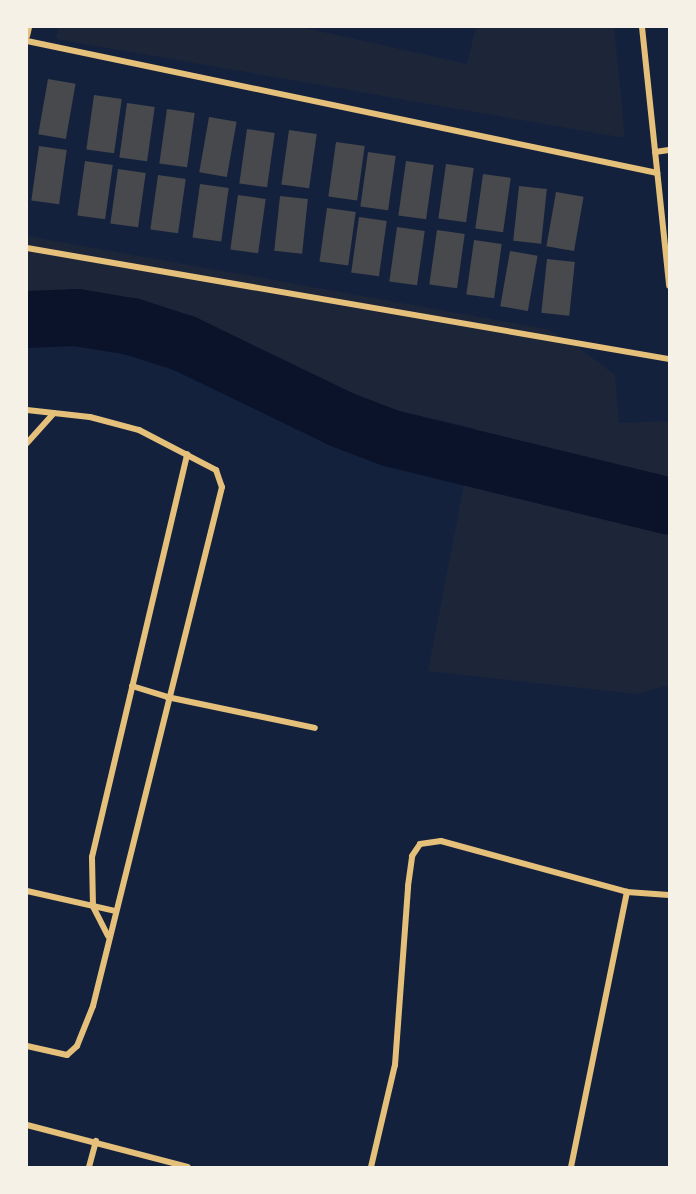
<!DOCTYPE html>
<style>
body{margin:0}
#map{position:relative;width:696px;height:1194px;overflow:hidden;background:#14213d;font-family:"Nunito Sans",sans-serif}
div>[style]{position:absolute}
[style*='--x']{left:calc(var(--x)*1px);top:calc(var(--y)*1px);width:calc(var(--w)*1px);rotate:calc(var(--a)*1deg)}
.green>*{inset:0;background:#1d2539}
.river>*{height:57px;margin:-28.5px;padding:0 28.5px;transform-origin:28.5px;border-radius:28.5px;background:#0b132b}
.building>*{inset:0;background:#48494c;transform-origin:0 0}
.minor>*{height:6px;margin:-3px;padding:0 3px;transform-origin:3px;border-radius:3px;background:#e5c07b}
span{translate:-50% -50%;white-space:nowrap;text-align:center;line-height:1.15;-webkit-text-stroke:4.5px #f6f1e7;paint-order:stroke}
.frame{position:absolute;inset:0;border:28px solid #f6f1e7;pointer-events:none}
</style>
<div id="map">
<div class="green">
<div style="clip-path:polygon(58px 27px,301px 27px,467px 64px,476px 27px,614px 27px,625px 138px,56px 39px)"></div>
<div style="clip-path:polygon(27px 236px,547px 329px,571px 342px,615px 375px,619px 423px,669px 421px,669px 685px,637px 694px,428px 671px,475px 428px,27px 328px)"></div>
</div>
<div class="river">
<div style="--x:27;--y:319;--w:49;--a:-2.3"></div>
<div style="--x:76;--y:317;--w:56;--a:9.3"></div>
<div style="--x:131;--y:326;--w:56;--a:17.8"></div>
<div style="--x:184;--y:343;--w:174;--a:25.8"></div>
<div style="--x:341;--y:419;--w:53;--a:20.8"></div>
<div style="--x:391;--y:438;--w:286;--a:13.7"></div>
</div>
<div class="building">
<div style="left:48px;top:79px;width:28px;height:56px;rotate:10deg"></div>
<div style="left:94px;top:95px;width:28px;height:55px;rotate:8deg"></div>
<div style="left:127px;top:103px;width:28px;height:55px;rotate:8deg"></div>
<div style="left:167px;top:109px;width:28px;height:55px;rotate:8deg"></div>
<div style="left:209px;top:117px;width:28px;height:56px;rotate:10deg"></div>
<div style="left:247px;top:129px;width:28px;height:55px;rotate:8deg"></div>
<div style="left:289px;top:130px;width:28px;height:55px;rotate:8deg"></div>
<div style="left:336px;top:142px;width:29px;height:55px;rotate:8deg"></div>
<div style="left:39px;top:146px;width:28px;height:55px;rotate:8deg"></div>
<div style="left:368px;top:152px;width:28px;height:55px;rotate:8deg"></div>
<div style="left:85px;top:161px;width:28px;height:55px;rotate:8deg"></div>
<div style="left:406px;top:161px;width:28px;height:55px;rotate:8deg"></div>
<div style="left:446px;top:164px;width:28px;height:55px;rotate:8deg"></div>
<div style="left:118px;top:169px;width:28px;height:55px;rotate:8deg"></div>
<div style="left:483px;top:174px;width:28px;height:55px;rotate:8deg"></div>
<div style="left:158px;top:175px;width:28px;height:55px;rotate:8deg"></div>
<div style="left:200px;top:184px;width:29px;height:54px;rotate:8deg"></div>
<div style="left:519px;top:186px;width:28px;height:55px;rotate:6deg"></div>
<div style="left:556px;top:192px;width:28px;height:55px;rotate:10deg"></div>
<div style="left:238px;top:195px;width:28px;height:55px;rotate:8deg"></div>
<div style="left:280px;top:196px;width:28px;height:55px;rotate:6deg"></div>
<div style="left:327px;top:208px;width:29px;height:54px;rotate:8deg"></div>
<div style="left:359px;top:217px;width:28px;height:56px;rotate:8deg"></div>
<div style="left:397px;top:227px;width:28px;height:55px;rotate:8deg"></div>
<div style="left:437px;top:230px;width:28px;height:55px;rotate:8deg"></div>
<div style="left:474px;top:240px;width:28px;height:55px;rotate:8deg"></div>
<div style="left:510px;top:251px;width:28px;height:56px;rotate:10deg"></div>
<div style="left:547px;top:259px;width:28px;height:54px;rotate:6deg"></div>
</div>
<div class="minor">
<div style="--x:642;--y:27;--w:260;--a:84"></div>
<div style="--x:27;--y:36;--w:9;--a:-77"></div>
<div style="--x:27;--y:41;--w:644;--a:11.83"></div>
<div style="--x:655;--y:152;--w:14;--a:-8"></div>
<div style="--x:27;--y:248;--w:652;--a:9.81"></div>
<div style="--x:27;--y:410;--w:63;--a:6.3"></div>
<div style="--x:90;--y:417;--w:51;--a:14.9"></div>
<div style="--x:139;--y:430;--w:87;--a:27.5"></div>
<div style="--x:216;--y:470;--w:18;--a:71"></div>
<div style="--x:222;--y:487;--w:535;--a:103.96"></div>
<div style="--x:93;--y:1006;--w:43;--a:111.8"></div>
<div style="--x:77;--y:1046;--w:13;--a:138"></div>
<div style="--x:67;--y:1055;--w:41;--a:-167.3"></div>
<div style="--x:27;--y:443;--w:40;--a:-48"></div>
<div style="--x:132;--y:686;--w:37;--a:17"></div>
<div style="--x:167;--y:697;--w:151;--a:11.8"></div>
<div style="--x:27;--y:891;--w:90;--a:12.8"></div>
<div style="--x:108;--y:936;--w:34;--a:-117"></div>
<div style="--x:93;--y:906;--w:49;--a:-91.2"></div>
<div style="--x:92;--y:857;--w:414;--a:-76.7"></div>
<div style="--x:27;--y:1125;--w:166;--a:14.6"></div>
<div style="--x:89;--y:1167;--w:27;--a:-75"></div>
<div style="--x:371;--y:1167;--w:105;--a:-76.8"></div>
<div style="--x:395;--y:1065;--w:179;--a:-85.8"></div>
<div style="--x:408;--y:886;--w:30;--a:-82"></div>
<div style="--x:412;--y:856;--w:14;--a:-56"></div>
<div style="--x:420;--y:844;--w:21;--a:-8"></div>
<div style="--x:441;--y:841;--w:193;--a:15.3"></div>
<div style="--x:627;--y:892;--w:42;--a:4.1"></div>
<div style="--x:571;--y:1167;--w:281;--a:-78.5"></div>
</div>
<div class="frame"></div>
</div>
